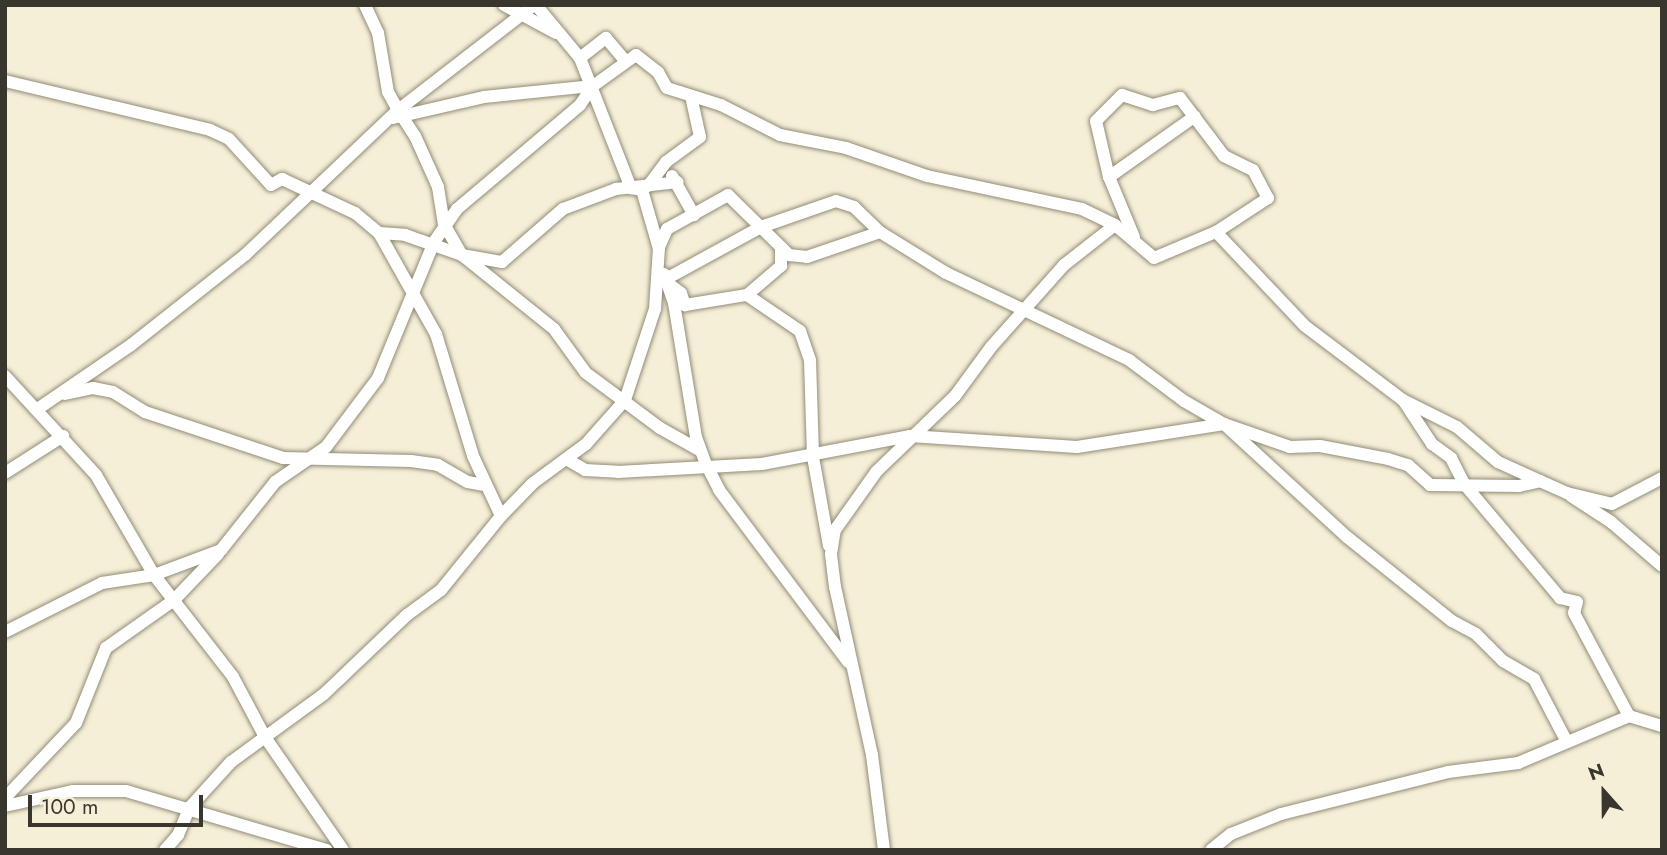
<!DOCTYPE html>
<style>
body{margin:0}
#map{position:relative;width:1667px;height:855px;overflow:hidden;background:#f6efd8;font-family:Jost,sans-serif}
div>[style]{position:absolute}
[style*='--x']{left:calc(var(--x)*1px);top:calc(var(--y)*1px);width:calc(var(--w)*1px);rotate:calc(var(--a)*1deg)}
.roads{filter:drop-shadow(0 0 2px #918c77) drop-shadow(0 0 2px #918c77)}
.minor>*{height:12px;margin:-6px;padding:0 6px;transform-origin:6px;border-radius:6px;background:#fff}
span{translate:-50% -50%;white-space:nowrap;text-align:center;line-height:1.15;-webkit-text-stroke:7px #f6efd8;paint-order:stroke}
.frame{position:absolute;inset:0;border:7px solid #38362d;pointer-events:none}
.north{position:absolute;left:1569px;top:757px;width:70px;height:70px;-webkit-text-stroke:5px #f6efd8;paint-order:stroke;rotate:339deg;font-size:19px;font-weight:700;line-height:28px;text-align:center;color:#38362d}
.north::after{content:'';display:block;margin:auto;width:24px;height:32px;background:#38362d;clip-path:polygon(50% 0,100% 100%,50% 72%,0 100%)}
.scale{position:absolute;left:28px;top:795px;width:175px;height:32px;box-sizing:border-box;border:4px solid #38362d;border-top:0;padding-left:9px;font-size:21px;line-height:24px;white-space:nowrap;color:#38362d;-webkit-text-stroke:5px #f6efd8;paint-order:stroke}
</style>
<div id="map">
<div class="roads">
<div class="minor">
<div style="--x:504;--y:5;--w:59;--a:28.3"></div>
<div style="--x:534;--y:5;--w:172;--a:142.3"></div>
<div style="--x:398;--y:110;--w:31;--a:57"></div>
<div style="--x:415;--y:136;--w:56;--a:65.7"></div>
<div style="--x:438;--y:187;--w:37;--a:81"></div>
<div style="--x:444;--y:224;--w:36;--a:60"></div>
<div style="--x:462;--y:255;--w:118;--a:38.8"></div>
<div style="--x:554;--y:329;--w:54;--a:54"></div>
<div style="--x:586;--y:373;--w:92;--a:36.6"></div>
<div style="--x:660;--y:428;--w:45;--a:29.4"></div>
<div style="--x:536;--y:5;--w:69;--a:50.3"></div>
<div style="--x:580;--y:58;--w:140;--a:68.6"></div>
<div style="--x:580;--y:58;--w:33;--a:-38"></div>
<div style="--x:606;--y:38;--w:30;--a:50"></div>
<div style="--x:5;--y:81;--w:211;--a:13.4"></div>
<div style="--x:210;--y:130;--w:21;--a:25"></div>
<div style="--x:229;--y:139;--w:62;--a:47.6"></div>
<div style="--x:271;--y:185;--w:13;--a:-29"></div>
<div style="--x:282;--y:179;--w:81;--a:25"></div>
<div style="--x:355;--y:213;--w:31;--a:40"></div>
<div style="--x:379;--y:233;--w:26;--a:4"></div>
<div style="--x:405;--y:235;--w:60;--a:19.3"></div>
<div style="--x:462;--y:255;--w:41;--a:9.9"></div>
<div style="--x:502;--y:262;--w:81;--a:-41"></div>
<div style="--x:563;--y:209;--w:57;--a:-20.7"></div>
<div style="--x:616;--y:189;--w:62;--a:-6.4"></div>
<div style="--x:393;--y:118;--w:93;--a:-13"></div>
<div style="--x:484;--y:97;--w:110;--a:-5.8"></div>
<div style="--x:672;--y:176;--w:45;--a:60.6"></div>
<div style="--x:1109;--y:177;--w:105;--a:-35.3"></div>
<div style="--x:648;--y:186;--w:30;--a:-53"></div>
<div style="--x:666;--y:162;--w:42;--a:-36.3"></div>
<div style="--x:700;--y:137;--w:42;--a:-102.4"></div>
<div style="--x:631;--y:188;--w:11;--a:10"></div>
<div style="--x:642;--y:190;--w:61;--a:73.9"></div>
<div style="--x:379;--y:233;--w:116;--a:60.6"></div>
<div style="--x:436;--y:334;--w:127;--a:73.1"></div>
<div style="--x:473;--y:456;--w:66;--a:65"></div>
<div style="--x:1134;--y:237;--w:65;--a:-112.6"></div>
<div style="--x:1109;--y:177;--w:57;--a:-103.1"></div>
<div style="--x:1096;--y:121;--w:37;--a:-45"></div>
<div style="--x:1122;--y:95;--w:33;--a:18"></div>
<div style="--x:1153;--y:105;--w:28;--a:-15"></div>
<div style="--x:1180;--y:98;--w:73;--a:52.8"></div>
<div style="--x:1224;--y:156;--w:32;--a:26"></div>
<div style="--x:1253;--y:170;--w:32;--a:62"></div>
<div style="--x:1268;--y:198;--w:62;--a:146.8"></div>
<div style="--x:664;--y:274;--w:31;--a:71"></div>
<div style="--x:674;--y:303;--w:136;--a:80.7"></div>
<div style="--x:696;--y:437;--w:29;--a:70"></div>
<div style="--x:706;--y:464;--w:29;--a:63"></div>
<div style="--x:719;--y:490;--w:215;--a:53.1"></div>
<div style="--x:666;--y:279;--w:108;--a:-28.7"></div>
<div style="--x:761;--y:227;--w:79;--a:-19.1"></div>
<div style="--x:836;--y:201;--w:19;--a:18"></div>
<div style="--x:854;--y:207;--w:36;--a:44"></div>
<div style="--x:880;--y:232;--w:78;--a:31.8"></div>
<div style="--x:946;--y:273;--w:203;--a:25.4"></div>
<div style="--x:1129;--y:360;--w:69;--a:36.7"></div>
<div style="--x:1184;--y:401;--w:46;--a:29.9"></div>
<div style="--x:1224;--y:424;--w:167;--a:42.6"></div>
<div style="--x:1347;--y:537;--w:134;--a:38.7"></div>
<div style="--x:1452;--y:621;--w:27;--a:28"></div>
<div style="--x:1476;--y:634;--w:38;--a:45"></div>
<div style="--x:1503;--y:661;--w:36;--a:30"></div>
<div style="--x:1534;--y:679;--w:71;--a:62.4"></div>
<div style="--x:669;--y:284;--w:15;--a:37"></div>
<div style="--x:681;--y:293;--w:13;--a:72"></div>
<div style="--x:685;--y:305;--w:63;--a:-9.2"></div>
<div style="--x:747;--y:295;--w:64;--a:34.2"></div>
<div style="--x:800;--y:331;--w:31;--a:71"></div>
<div style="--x:810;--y:360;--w:97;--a:88.2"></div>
<div style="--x:813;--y:457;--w:90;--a:79.8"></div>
<div style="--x:747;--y:295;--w:45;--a:-40.5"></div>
<div style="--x:781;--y:266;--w:19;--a:-90"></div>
<div style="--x:5;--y:376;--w:134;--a:47.4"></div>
<div style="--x:96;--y:475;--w:116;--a:59.9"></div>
<div style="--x:154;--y:575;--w:129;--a:52.2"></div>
<div style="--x:233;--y:677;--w:68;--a:61.9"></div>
<div style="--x:265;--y:737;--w:137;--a:55.4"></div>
<div style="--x:65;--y:394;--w:29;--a:-12"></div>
<div style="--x:93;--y:388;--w:20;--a:11"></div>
<div style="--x:113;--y:392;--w:38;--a:32"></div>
<div style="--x:145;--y:412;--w:145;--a:18.4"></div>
<div style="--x:283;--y:458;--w:128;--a:1.3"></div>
<div style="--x:411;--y:461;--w:27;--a:8"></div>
<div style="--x:438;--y:465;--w:34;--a:30"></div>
<div style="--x:468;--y:482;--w:15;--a:11"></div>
<div style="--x:1403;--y:400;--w:53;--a:56.6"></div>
<div style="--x:1432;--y:444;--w:24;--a:36"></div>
<div style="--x:1451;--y:458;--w:30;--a:63"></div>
<div style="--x:1465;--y:485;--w:148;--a:49.9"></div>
<div style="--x:1560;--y:598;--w:17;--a:13"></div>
<div style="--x:1577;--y:602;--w:11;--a:105"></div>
<div style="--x:1574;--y:613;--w:117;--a:61.9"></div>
<div style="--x:39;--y:408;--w:112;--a:-34.4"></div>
<div style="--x:131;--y:345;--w:145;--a:-38.3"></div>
<div style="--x:245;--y:255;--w:211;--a:-43.5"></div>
<div style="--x:398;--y:110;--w:21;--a:-119"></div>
<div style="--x:388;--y:92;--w:60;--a:-99.6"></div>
<div style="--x:378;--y:33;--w:31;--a:-115"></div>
<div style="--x:568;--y:460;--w:20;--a:30"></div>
<div style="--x:585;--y:470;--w:33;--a:3"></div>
<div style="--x:618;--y:472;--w:144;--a:-3.2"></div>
<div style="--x:762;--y:464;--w:151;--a:-10.7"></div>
<div style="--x:910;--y:436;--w:167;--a:3.8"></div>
<div style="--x:1077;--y:447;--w:149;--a:-8.9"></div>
<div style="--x:1224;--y:424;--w:70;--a:19.2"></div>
<div style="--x:1290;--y:447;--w:30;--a:-2"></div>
<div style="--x:1320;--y:446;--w:69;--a:10.8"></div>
<div style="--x:1388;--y:459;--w:21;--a:17"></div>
<div style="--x:1408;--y:465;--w:30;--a:42"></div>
<div style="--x:1430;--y:485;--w:89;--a:0.6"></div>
<div style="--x:1519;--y:486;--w:22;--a:-13"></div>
<div style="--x:1540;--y:481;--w:30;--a:24"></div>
<div style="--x:1567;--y:493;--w:46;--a:13.7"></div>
<div style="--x:1612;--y:504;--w:56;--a:-27.5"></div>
<div style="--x:5;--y:473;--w:69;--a:-32.5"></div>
<div style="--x:1571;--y:496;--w:48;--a:33"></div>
<div style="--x:1611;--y:522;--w:67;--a:40.8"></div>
<div style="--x:5;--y:632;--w:109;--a:-26.8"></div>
<div style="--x:102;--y:583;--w:53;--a:-8.7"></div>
<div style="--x:154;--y:575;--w:72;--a:-20.5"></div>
<div style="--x:221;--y:550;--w:87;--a:-51.5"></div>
<div style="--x:275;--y:482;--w:62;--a:-34.5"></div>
<div style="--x:326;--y:447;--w:86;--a:-53"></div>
<div style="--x:378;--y:378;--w:147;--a:-67.6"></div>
<div style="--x:434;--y:242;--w:40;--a:-55.1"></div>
<div style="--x:457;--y:209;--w:161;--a:-40.2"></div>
<div style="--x:580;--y:105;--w:23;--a:-56"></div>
<div style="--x:593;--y:86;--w:53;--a:-35.8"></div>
<div style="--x:636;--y:55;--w:28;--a:38"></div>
<div style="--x:658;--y:72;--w:18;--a:61"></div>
<div style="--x:667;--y:88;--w:57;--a:17.5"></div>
<div style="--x:721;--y:105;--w:66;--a:27"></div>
<div style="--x:780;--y:135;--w:67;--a:11.1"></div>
<div style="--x:846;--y:148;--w:86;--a:19.1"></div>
<div style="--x:927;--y:176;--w:158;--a:12"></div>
<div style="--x:1082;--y:209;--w:37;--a:26"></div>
<div style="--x:5;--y:798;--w:103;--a:-46.6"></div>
<div style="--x:76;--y:723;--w:81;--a:-68.2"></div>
<div style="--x:106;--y:648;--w:83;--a:-35.2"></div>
<div style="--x:174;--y:600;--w:64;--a:-46.3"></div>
<div style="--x:5;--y:806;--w:70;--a:-12.4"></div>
<div style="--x:73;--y:791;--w:53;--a:0"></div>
<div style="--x:126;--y:791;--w:209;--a:16.4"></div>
<div style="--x:165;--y:850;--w:20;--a:-49"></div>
<div style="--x:178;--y:835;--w:30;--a:-67"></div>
<div style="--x:190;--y:807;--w:61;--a:-47.7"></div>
<div style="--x:231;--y:762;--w:115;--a:-36.2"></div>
<div style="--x:324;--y:694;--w:115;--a:-43.6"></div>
<div style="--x:407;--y:615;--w:42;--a:-36.3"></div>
<div style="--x:441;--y:590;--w:95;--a:-51"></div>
<div style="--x:501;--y:516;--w:46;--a:-45.9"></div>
<div style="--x:533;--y:483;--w:66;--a:-36.3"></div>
<div style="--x:586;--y:444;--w:59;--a:-48.4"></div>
<div style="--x:625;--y:400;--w:96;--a:-71.8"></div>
<div style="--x:655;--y:309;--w:62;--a:-86.3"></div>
<div style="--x:659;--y:247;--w:20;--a:-66"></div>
<div style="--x:667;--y:229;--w:70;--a:-29.1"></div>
<div style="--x:728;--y:195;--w:86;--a:44.5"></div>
<div style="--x:789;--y:255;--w:18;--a:6"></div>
<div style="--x:807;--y:257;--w:77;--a:-18.9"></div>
<div style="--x:884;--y:850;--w:96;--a:-97.2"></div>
<div style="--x:872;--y:755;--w:172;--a:-102.4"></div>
<div style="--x:835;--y:587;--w:33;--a:-97"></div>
<div style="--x:831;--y:554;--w:24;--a:-81"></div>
<div style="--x:835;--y:530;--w:72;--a:-54.6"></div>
<div style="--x:877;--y:471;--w:108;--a:-43.9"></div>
<div style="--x:955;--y:396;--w:61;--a:-53.7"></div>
<div style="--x:991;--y:347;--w:110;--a:-48.3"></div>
<div style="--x:1064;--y:265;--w:65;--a:-38.1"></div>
<div style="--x:1115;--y:225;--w:51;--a:40.2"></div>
<div style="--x:1154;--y:258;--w:67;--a:-22.8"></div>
<div style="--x:1216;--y:232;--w:129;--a:46.6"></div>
<div style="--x:1305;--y:326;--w:123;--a:37.1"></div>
<div style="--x:1403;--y:400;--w:60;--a:26.6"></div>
<div style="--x:1457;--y:427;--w:54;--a:40.5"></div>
<div style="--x:1498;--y:462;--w:46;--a:24.3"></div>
<div style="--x:1211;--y:850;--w:26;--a:-39"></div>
<div style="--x:1231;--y:834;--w:54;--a:-21.8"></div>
<div style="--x:1281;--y:814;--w:172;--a:-14.1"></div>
<div style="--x:1448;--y:772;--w:71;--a:-7.3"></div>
<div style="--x:1518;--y:763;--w:121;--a:-22.9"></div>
<div style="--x:1629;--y:716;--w:34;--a:17"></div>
</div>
</div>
<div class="frame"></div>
<div class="north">N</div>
<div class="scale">100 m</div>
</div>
